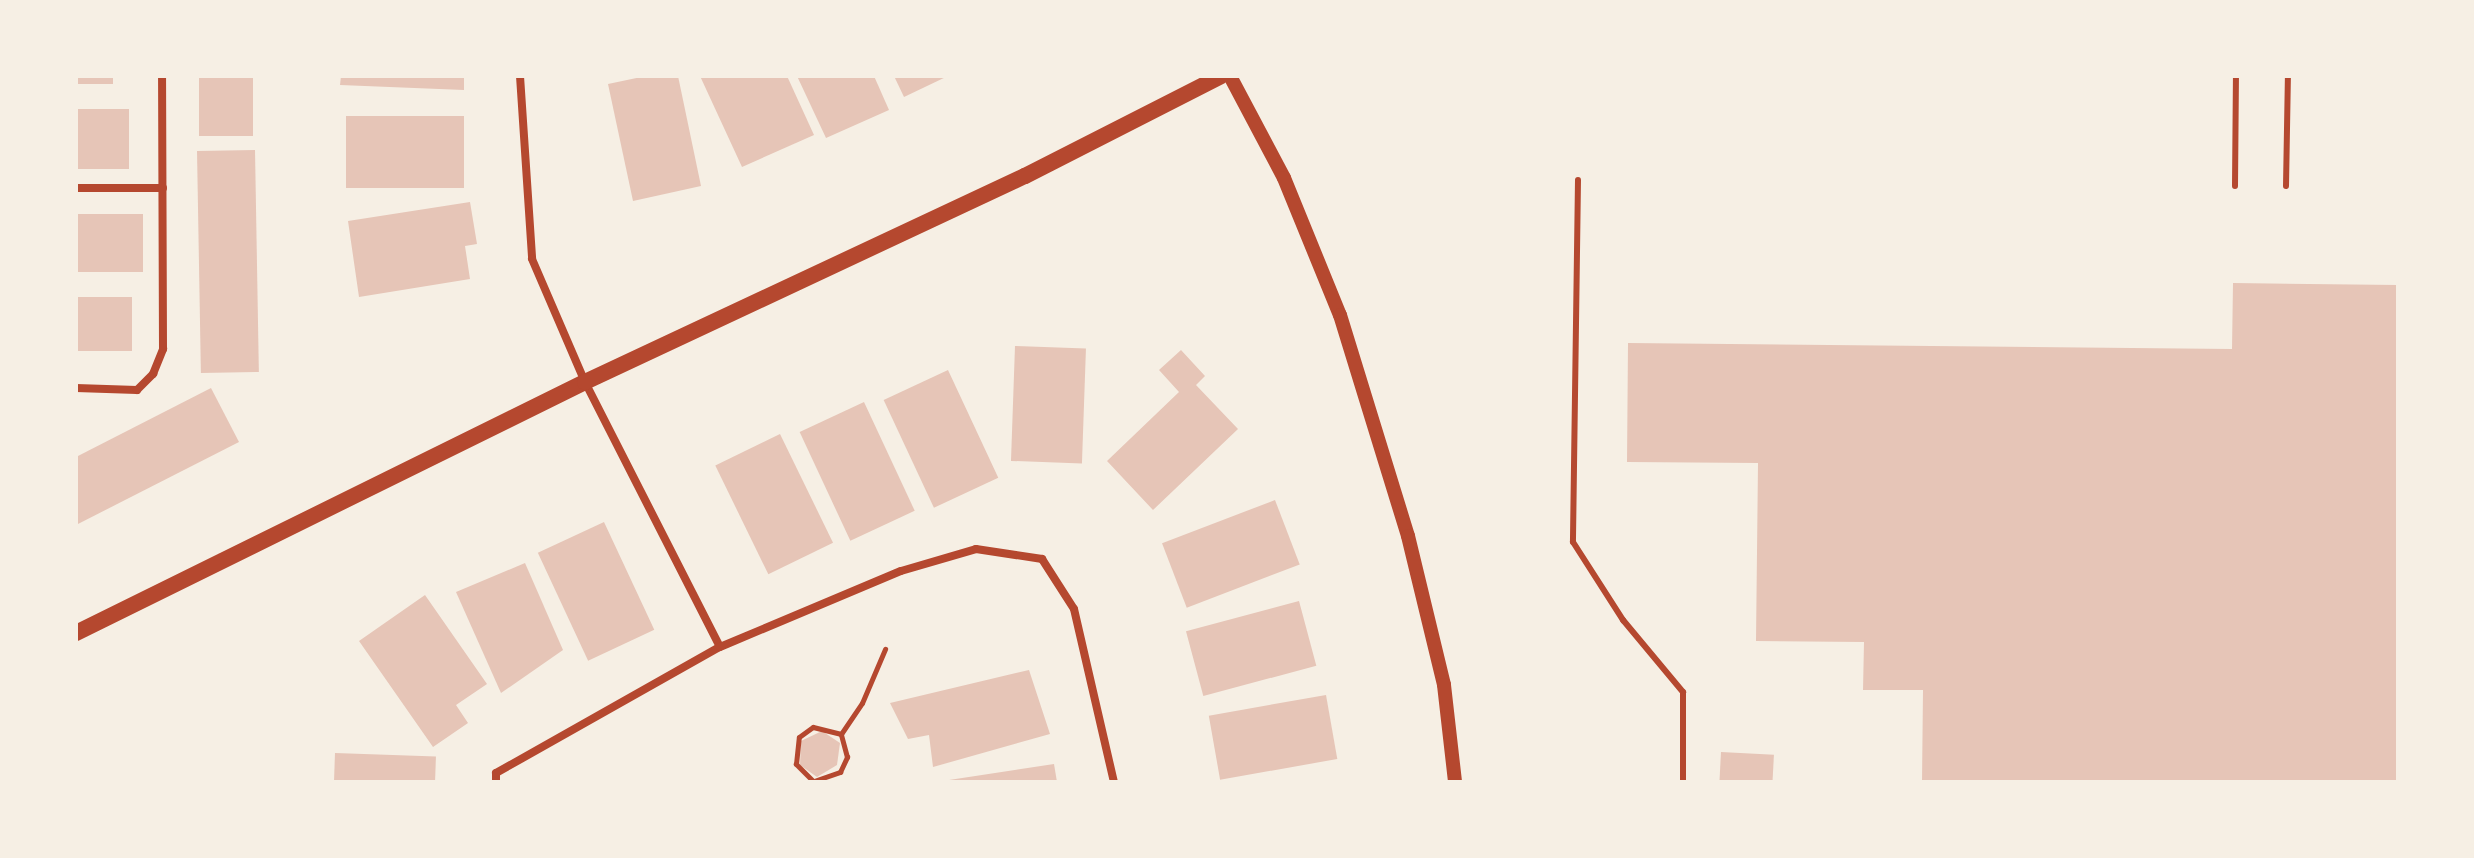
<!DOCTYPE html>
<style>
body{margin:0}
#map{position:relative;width:2474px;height:858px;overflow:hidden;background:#f6efe4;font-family:Quicksand,sans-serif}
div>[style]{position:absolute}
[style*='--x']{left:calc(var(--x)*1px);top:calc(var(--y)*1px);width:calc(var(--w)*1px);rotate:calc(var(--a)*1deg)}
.building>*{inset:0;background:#e6c5b7;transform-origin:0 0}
.path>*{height:5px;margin:-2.5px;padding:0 2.5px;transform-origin:2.5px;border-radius:2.5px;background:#b5482f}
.service>*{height:6px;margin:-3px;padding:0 3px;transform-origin:3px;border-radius:3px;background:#b5482f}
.minor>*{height:8px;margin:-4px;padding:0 4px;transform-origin:4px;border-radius:4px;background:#b5482f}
.tertiary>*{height:14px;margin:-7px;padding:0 7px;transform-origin:7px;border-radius:7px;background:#b5482f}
.secondary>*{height:16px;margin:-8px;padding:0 8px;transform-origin:8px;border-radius:8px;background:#b5482f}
span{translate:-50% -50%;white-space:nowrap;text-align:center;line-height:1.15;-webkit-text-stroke:7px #f6efe4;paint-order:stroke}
.frame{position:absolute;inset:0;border:78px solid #f6efe4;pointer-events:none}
</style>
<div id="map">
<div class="building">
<div style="left:76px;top:76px;width:37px;height:8px"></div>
<div style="left:199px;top:76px;width:54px;height:60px"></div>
<div style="clip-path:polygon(341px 76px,464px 76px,464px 90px,340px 85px)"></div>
<div style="clip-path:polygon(646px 76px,678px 76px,701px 186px,633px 201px,608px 84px)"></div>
<div style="clip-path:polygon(700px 76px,787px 76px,814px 135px,742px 167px)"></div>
<div style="clip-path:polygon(797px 76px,874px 76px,889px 110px,826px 138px)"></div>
<div style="clip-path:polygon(894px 76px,948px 76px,904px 97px)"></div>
<div style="left:76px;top:109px;width:53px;height:60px"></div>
<div style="left:346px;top:116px;width:118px;height:72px"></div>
<div style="left:255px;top:150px;width:222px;height:58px;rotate:89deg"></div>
<div style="clip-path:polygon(470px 202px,477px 244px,465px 246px,470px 279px,359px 297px,348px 221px)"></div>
<div style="left:76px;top:214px;width:67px;height:58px"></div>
<div style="clip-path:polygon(2233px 283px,2398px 285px,2398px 782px,1922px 782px,1923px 690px,1863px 690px,1864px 642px,1756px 641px,1758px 463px,1627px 462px,1628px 343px,2232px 349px)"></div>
<div style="left:76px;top:297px;width:56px;height:54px"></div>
<div style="left:1015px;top:346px;width:71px;height:115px;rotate:2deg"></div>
<div style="clip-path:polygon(1181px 350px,1205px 376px,1196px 385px,1238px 429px,1153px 510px,1107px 461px,1179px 392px,1159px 370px)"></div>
<div style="left:948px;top:370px;width:119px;height:71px;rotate:65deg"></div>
<div style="clip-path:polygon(211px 388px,239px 442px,76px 525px,76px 457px)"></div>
<div style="left:864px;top:402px;width:120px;height:71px;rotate:65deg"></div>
<div style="left:780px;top:434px;width:121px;height:72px;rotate:64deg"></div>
<div style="left:1275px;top:500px;width:69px;height:121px;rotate:69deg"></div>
<div style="left:604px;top:522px;width:119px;height:73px;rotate:65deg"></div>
<div style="clip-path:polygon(525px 563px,563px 650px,501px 693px,456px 592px)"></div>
<div style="clip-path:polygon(425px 595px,487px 684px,456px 705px,468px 723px,433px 747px,359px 641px)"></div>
<div style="left:1299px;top:601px;width:67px;height:117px;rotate:75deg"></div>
<div style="clip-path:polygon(1029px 670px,1050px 734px,933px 767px,929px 735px,908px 739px,890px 703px)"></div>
<div style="left:1326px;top:695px;width:65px;height:119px;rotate:80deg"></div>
<div style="clip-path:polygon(822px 731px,840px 743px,837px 765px,817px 777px,800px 765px,801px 741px)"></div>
<div style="left:1721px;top:752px;width:53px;height:30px;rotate:3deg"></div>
<div style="left:335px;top:753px;width:101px;height:29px;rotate:2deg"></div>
<div style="clip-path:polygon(1054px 764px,1057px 782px,949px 782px,949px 780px)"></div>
</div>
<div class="path">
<div style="--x:812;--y:780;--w:23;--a:-135"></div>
<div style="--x:796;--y:764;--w:27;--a:-84"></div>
<div style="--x:799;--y:737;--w:17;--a:-36"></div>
<div style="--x:813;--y:727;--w:29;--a:14"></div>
<div style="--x:811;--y:782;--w:31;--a:-19"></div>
<div style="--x:840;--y:772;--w:17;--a:-65"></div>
<div style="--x:847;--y:757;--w:24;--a:-105"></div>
<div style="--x:841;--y:734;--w:37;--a:-56"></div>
<div style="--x:862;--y:703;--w:59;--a:-66.9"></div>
</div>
<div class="service">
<div style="--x:1578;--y:180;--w:362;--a:90.8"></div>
<div style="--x:1573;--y:542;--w:93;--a:57.3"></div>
<div style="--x:1623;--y:620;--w:94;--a:50.2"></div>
<div style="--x:1683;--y:692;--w:90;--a:90"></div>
<div style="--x:2235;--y:186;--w:110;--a:-89.5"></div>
<div style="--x:2286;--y:186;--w:110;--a:-89"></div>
</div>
<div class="minor">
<div style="--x:520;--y:76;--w:183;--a:86.2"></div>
<div style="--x:532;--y:259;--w:134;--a:66.7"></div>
<div style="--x:585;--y:382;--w:297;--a:63"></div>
<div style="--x:76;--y:188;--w:87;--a:0"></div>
<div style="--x:76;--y:388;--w:61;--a:1.9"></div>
<div style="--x:137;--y:390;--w:23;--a:-45"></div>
<div style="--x:153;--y:374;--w:27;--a:-68"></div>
<div style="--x:163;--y:349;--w:273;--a:-90.2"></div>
<div style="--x:496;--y:782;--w:9;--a:-90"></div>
<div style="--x:496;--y:773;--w:257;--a:-29.4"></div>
<div style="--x:720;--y:647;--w:196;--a:-22.8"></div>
<div style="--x:901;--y:571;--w:78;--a:-16.3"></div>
<div style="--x:976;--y:549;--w:67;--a:8.6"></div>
<div style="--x:1042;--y:559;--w:59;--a:57.4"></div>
<div style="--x:1074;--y:609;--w:178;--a:77"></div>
</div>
<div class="tertiary">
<div style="--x:1230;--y:76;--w:115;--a:62.1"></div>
<div style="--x:1284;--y:178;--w:148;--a:67.8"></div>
<div style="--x:1340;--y:315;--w:231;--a:72.9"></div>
<div style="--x:1408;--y:536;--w:153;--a:76.4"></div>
<div style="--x:1444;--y:685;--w:98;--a:83.5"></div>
</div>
<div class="secondary">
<div style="--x:76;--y:633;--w:568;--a:-26.25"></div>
<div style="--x:585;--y:382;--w:486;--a:-25.1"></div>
<div style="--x:1025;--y:176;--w:220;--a:-27"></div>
</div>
<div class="frame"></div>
</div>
